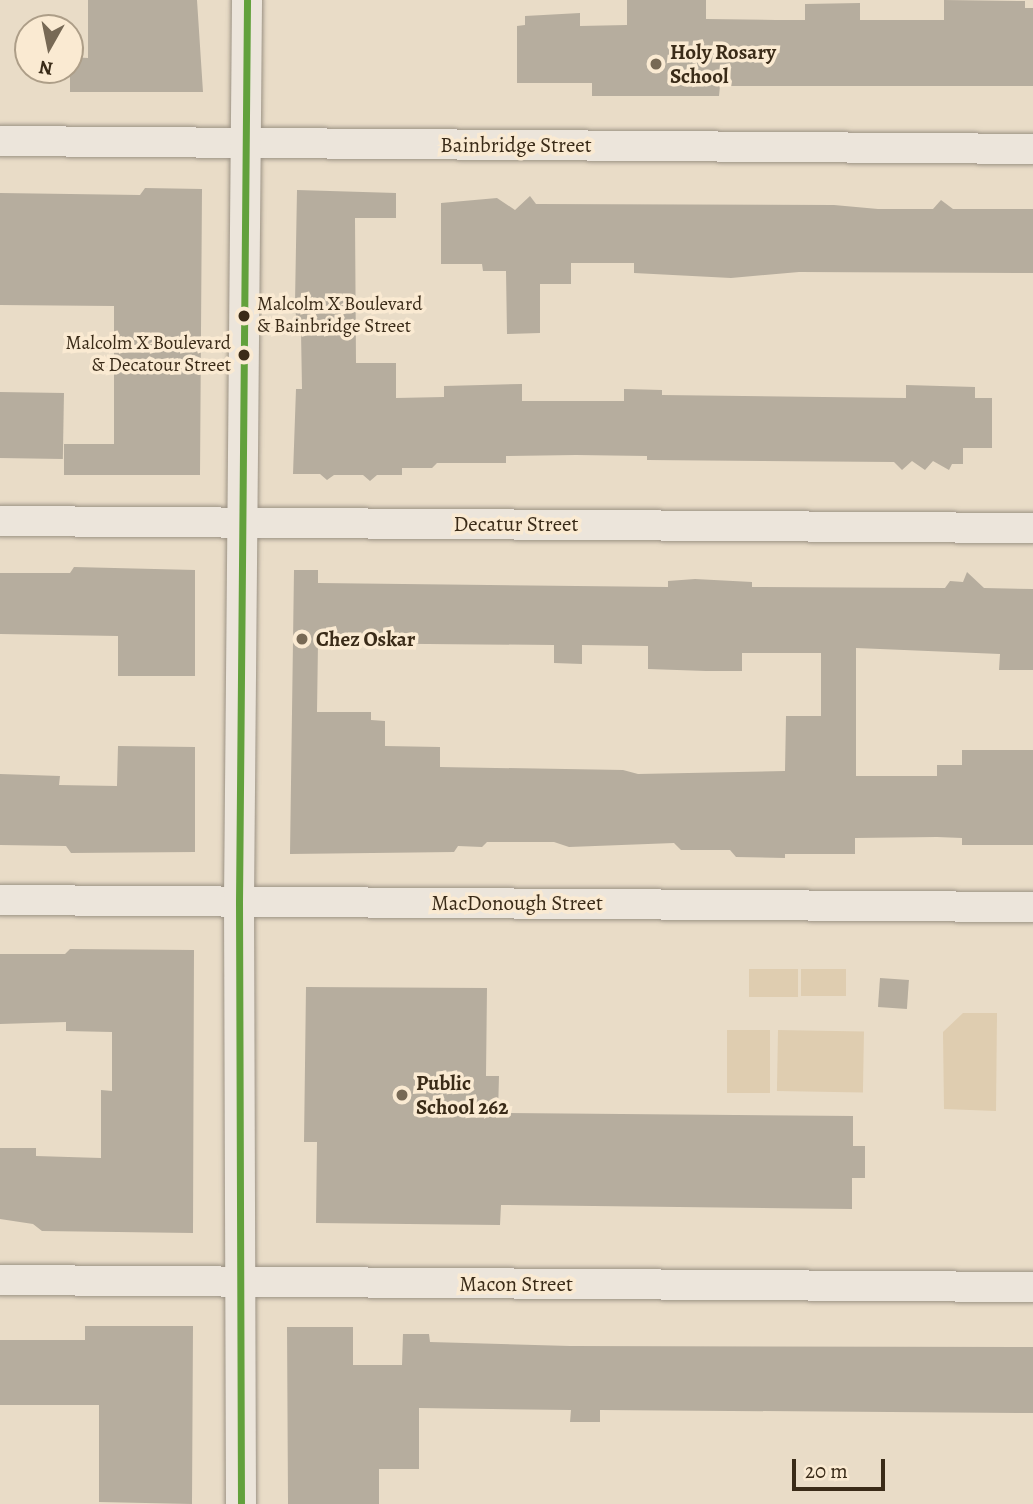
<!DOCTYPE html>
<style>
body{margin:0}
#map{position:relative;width:1033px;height:1504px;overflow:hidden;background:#e9dcc7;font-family:Alegreya,serif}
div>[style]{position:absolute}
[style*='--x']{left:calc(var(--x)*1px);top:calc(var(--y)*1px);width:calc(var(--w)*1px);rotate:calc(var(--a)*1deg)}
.green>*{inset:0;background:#dfcdb0;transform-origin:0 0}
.building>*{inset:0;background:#b6ad9e;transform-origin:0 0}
.roads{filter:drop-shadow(0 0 2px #9b9284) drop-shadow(0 0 2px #9b9284)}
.minor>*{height:30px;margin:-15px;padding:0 15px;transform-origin:15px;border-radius:15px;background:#ece5db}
.bus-1>*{height:7px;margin:-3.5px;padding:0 3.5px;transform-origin:3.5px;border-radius:3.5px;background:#62a13c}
.dots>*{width:19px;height:19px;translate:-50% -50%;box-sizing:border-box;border:4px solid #faead2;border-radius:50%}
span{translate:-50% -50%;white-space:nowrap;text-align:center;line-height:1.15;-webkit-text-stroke:7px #faead2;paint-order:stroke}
.bus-label{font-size:19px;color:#3a2b18}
.left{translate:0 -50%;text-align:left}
.right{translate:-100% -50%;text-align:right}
.poi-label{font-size:21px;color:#3a2b18;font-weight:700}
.street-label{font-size:21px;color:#3a2b18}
.north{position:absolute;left:14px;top:14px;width:70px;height:70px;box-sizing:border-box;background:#faead2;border:2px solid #ad9e88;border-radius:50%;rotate:189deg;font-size:19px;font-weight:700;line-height:28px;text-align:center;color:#3a2b18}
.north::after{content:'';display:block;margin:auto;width:24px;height:32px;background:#776955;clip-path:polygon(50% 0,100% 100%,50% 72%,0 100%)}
.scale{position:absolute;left:792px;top:1459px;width:93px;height:32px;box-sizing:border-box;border:4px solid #3a2b18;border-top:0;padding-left:9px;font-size:21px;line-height:24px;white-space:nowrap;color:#3a2b18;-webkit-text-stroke:5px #faead2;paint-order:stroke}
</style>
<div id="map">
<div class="green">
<div style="left:749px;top:969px;width:49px;height:28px"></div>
<div style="left:801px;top:969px;width:45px;height:27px"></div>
<div style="clip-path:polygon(963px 1013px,997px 1013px,996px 1111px,944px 1109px,943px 1032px)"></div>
<div style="left:727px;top:1030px;width:43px;height:63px"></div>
<div style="left:778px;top:1030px;width:86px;height:61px;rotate:1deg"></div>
</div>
<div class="building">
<div style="clip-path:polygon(88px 0,197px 0,203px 92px,70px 92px,70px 57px,88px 58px)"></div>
<div style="clip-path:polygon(627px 0,706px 0,706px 19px,776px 20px,805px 20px,805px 4px,860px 3px,860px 20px,944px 20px,944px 0,1025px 1px,1025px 8px,1033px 8px,1033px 86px,720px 86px,719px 96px,592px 96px,592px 83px,517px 83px,517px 26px,525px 25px,525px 16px,580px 13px,580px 26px,627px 25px)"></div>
<div style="clip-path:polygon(145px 188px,202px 189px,200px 475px,64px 475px,64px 444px,114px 444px,114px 306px,0 305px,0 193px,140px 195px)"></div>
<div style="clip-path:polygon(297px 190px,396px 193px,396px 218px,355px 218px,356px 363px,396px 363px,396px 398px,444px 397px,444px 386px,522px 384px,522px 401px,624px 401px,624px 389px,662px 390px,662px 395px,906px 398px,906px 385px,975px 387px,975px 398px,992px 398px,992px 448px,963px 448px,963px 464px,952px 464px,949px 470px,933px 461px,925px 470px,912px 461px,902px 470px,894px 462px,647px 460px,647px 456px,576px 455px,506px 456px,506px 463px,437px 463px,432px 468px,402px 468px,402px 475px,377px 475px,370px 481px,363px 475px,334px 475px,327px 480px,320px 474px,293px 474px,296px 389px,302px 389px,301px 332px,297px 332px,295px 302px)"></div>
<div style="clip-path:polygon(530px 196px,536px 204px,834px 205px,878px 209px,933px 209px,941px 200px,953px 209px,1033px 209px,1033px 273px,799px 272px,731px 278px,634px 273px,634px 263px,571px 263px,571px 284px,540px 284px,540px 333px,507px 334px,506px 271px,483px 271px,482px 264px,441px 264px,441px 203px,497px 198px,515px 210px)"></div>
<div style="left:0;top:392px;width:64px;height:66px;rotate:1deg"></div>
<div style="clip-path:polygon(74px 567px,195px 570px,195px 676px,118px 676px,118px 636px,0 634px,0 573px,70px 573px)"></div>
<div style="clip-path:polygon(evenodd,294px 570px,318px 570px,318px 583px,668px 587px,668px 581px,695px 579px,752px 582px,752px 587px,945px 588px,950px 581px,963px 582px,967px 572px,984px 588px,1033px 589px,1033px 670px,999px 670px,1000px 654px,856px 648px,856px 776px,937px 776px,937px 765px,962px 765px,962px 750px,1033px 750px,1033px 845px,962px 845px,962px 838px,937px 837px,855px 838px,855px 854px,785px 854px,785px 858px,736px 857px,730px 850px,681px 850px,674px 843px,569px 847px,554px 842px,487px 842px,482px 847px,458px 846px,454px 852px,290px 854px,294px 570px,318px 643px,554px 645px,554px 663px,582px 664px,582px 645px,648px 646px,648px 669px,706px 671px,742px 671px,742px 653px,821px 653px,821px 716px,786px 716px,785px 771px,638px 774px,623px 770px,440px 767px,440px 747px,385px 746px,385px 721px,371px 720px,371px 712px,317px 712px,318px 643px)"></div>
<div style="clip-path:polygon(118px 746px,195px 747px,195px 852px,71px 853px,66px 846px,0 845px,0 774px,60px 776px,59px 785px,117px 786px)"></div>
<div style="clip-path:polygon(70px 949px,194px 950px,193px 1233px,42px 1231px,33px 1224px,0 1219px,0 1148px,36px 1148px,36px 1156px,101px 1158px,101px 1090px,112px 1091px,112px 1032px,66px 1031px,66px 1022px,0 1024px,0 954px,65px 954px)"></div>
<div style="left:880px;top:978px;width:29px;height:29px;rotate:4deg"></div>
<div style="clip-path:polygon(306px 987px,487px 988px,486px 1076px,499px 1076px,498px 1113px,853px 1116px,853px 1146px,865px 1146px,865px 1178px,852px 1178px,852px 1209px,501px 1205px,500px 1225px,316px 1223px,317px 1142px,304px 1142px)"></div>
<div style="clip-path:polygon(85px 1326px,193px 1326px,192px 1504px,99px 1502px,99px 1405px,0 1405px,0 1340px,85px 1340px)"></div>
<div style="clip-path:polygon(287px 1327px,353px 1327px,353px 1365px,402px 1365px,403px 1334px,429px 1334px,430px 1342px,570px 1346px,1033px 1347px,1033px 1413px,600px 1410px,600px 1422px,570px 1422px,571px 1410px,419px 1408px,419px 1469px,379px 1469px,379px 1504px,288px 1504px)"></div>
</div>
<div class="roads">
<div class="minor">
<div style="--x:0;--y:141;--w:1033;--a:0.44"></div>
<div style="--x:0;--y:521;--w:1033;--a:0.39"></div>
<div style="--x:0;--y:900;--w:1033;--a:0.39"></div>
<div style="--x:0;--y:1280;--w:1033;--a:0.39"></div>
<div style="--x:241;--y:1504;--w:602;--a:-90.19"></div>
<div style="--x:239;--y:902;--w:902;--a:-89.49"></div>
</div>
</div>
<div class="bus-1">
<div style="--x:241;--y:1504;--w:602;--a:-90.19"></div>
<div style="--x:239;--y:902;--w:902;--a:-89.49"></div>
</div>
<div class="dots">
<div style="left:656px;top:64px;background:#776955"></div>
<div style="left:244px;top:316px;background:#3a2b18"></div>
<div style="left:244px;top:355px;background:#3a2b18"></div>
<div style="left:302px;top:639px;background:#776955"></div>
<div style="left:402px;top:1095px;background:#776955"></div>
</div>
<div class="bus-label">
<span class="left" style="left:257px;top:316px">Malcolm X Boulevard<br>&amp; Bainbridge Street</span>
<span class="right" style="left:231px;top:355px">Malcolm X Boulevard<br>&amp; Decatour Street</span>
</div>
<div class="poi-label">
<span class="left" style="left:670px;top:64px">Holy Rosary<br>School</span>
<span class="left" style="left:316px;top:639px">Chez Oskar</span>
<span class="left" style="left:416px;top:1095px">Public<br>School 262</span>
</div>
<div class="street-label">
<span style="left:516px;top:145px">Bainbridge Street</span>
<span style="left:516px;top:524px">Decatur Street</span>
<span style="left:517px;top:903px">MacDonough Street</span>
<span style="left:516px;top:1284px">Macon Street</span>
</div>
<div class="north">N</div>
<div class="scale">20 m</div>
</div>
